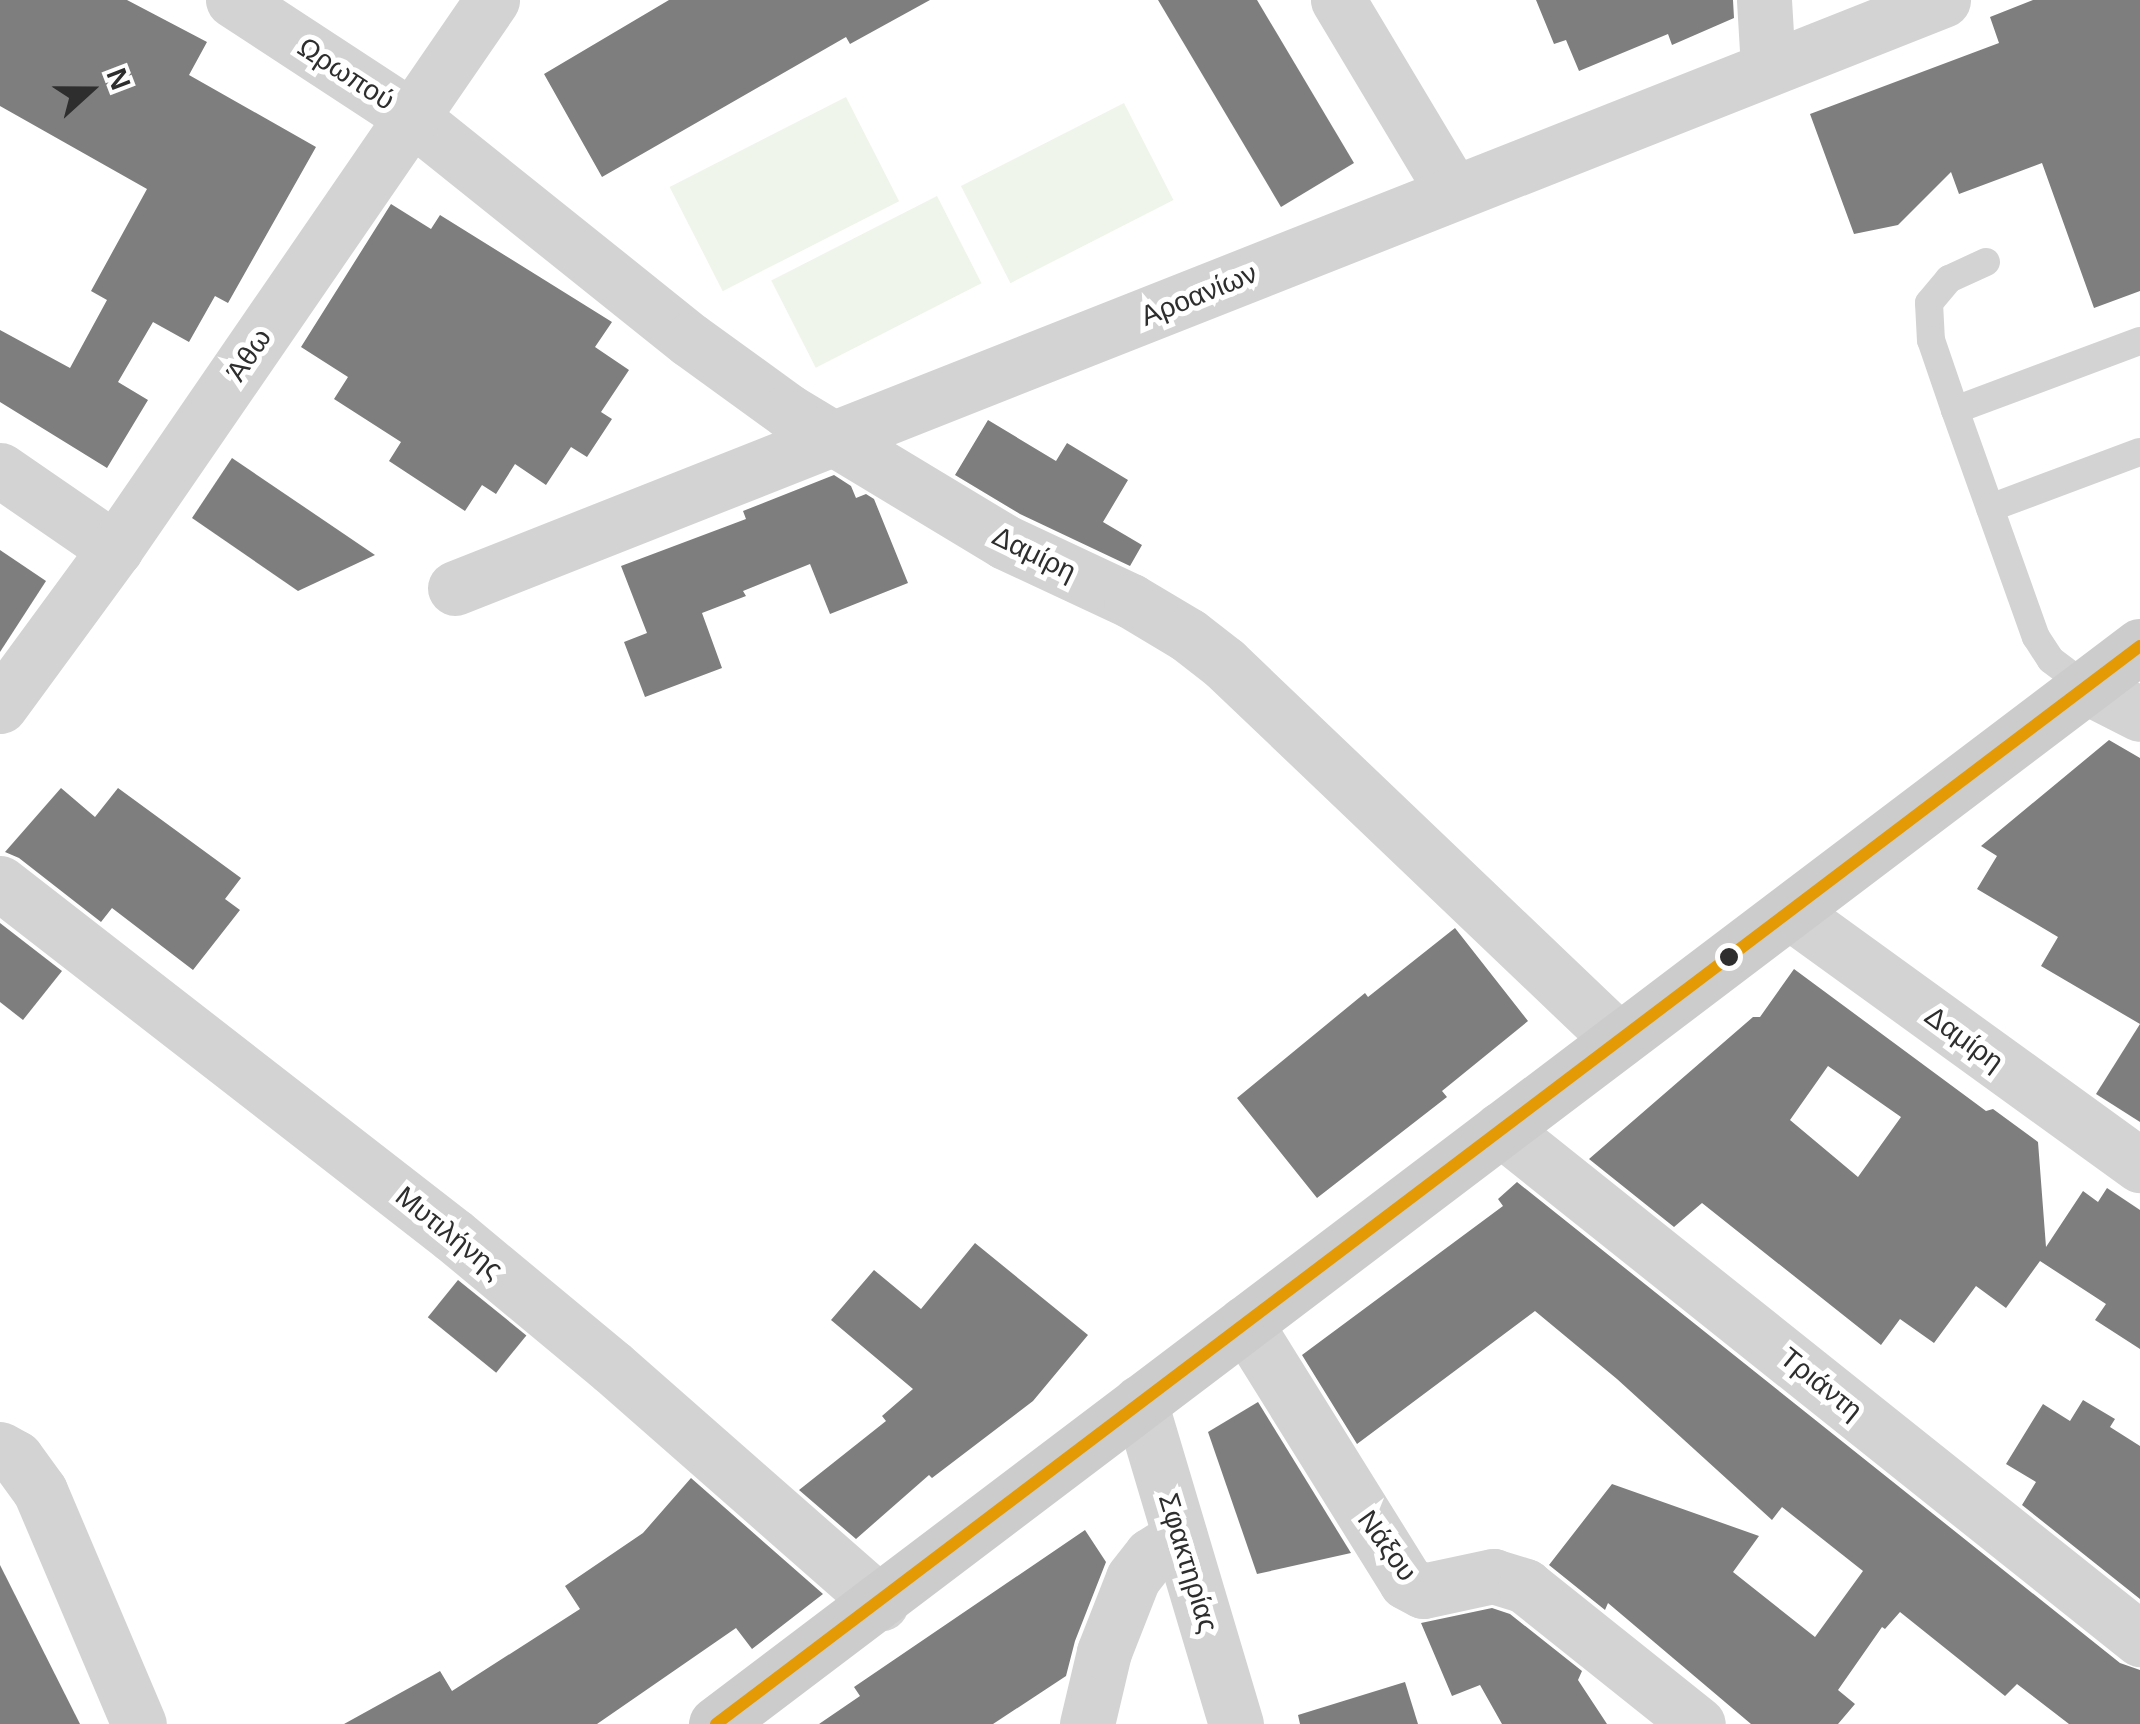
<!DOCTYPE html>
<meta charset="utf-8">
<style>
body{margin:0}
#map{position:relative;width:2140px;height:1724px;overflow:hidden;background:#fff;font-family:Arial,sans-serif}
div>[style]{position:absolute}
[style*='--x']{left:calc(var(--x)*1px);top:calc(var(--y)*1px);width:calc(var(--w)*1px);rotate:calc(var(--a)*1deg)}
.green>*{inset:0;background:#eff5eb;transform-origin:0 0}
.building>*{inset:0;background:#7e7e7e;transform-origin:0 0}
.service>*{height:28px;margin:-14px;padding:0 14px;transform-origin:14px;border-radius:14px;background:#d3d3d3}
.minor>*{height:55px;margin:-27.5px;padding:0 27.5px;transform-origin:27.5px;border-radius:27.5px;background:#d3d3d3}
.secondary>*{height:55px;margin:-27.5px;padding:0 27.5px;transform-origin:27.5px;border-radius:27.5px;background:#ccc}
.bus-1>*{height:12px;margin:-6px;padding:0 6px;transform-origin:6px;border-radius:6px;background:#e39a05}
.dots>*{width:28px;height:28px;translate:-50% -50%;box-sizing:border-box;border:5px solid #fff;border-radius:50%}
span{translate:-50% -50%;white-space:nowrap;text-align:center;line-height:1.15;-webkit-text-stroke:10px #fff;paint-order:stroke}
.street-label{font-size:28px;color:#2e2e2e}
.north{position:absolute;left:40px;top:40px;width:100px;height:100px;-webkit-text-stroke:8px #fff;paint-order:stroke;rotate:69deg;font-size:28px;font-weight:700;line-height:40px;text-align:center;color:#2e2e2e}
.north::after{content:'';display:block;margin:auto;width:35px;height:45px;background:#2e2e2e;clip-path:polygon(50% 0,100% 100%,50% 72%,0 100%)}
</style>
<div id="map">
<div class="green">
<div style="left:846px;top:97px;width:117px;height:198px;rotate:63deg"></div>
<div style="left:1124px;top:103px;width:109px;height:183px;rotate:63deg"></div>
<div style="left:937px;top:196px;width:98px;height:186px;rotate:63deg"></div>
</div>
<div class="building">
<div style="clip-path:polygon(0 0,127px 0,207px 42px,189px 75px,316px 147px,228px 303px,215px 296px,189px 342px,153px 322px,118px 382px,148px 400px,107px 468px,0 402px,0 330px,70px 368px,107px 300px,91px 291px,147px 189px,0 106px)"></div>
<div style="clip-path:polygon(669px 0,930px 0,850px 44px,846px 37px,602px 177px,544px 74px)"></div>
<div style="clip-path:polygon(1158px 0,1257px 0,1354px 163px,1281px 207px)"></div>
<div style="clip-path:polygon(1536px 0,1733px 0,1734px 18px,1672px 45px,1668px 34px,1579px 71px,1566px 40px,1554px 44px)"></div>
<div style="clip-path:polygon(2033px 0,2140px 0,2140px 291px,2094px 308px,2042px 163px,1959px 194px,1951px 172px,1898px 225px,1854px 234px,1810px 114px,1999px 43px,1990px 17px)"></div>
<div style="clip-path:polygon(391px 204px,431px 229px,440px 215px,612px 322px,595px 347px,629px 370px,601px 412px,612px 419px,587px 457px,571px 447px,546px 485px,515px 464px,496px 494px,482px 485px,465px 511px,389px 461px,401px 442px,334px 399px,348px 377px,301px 347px)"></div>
<div style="clip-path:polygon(988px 420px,1056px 461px,1067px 443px,1128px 480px,1103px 522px,1142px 545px,1130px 566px,1020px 514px,955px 475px)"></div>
<div style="clip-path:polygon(232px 458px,375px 555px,298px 591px,192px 518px)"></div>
<div style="clip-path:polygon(834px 475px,851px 486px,856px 498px,866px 494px,874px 499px,908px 583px,830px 614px,810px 564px,743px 591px,746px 596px,702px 613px,722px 668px,645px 697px,624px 642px,647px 633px,621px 566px,746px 519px,743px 511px)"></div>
<div style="clip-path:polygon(0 550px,46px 581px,0 652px)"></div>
<div style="clip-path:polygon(2109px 740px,2140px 758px,2140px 1024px,2041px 966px,2058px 937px,1977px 889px,1997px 856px,1981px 846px)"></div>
<div style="clip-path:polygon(61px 788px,95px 817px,118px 788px,241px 878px,225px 899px,240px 910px,193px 970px,112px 908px,101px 922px,19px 858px,5px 852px)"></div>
<div style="clip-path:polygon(0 923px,62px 971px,23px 1020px,0 1002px)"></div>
<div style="clip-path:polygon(1455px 928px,1528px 1021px,1442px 1091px,1447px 1097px,1317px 1198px,1237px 1098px,1365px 993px,1368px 997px)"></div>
<div style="clip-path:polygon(evenodd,1794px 969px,1986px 1111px,1993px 1109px,2038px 1142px,2046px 1247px,2083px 1191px,2098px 1202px,2107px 1188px,2140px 1210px,2140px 1349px,2095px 1320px,2106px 1304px,2040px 1261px,2006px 1308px,1976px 1286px,1934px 1343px,1900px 1319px,1881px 1345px,1702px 1203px,1674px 1227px,1589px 1159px,1753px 1017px,1760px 1017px,1794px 969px,1828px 1066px,1901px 1117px,1858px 1177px,1790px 1120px,1828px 1066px)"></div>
<div style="clip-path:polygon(2140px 1024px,2140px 1122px,2096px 1094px)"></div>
<div style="clip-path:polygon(1517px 1182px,2120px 1663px,2140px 1670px,2140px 1724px,2069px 1724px,2017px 1684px,2005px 1696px,1900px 1612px,1885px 1629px,1882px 1627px,1838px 1690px,1855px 1704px,1838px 1724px,1751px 1724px,1608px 1603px,1605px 1610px,1549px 1565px,1612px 1484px,1759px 1536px,1733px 1572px,1815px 1637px,1863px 1571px,1782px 1507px,1772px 1520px,1617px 1379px,1535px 1311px,1357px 1444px,1302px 1355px,1503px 1206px,1498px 1199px)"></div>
<div style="clip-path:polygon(975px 1243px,1088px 1335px,1033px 1401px,932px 1478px,929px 1475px,856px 1539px,799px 1490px,886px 1421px,882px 1416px,913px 1389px,831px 1320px,874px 1270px,921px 1309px)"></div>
<div style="left:458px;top:1280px;width:88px;height:48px;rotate:39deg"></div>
<div style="clip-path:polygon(2083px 1400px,2115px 1419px,2110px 1427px,2140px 1446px,2140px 1599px,2022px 1505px,2036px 1482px,2006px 1464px,2043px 1404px,2070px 1421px)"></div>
<div style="clip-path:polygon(1258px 1402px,1351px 1553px,1257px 1574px,1208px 1432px)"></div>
<div style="clip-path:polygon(691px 1478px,823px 1594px,752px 1649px,736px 1628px,597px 1724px,344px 1724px,440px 1671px,452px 1691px,580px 1609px,565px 1586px,643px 1533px)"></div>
<div style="clip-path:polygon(1085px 1530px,1106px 1562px,1075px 1641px,1066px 1676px,993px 1724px,819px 1724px,860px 1696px,854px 1687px)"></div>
<div style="clip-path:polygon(0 1565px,80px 1724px,0 1724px)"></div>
<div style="clip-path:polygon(1492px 1608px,1510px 1614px,1582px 1671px,1578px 1680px,1607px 1724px,1502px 1724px,1480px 1685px,1452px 1696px,1421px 1623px)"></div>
<div style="clip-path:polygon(1405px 1682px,1418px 1724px,1300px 1724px,1298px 1715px)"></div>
</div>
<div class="service">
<div style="--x:1986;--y:262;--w:41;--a:155.3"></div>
<div style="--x:1949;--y:279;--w:31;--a:130"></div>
<div style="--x:1929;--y:303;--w:37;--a:87"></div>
<div style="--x:1931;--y:340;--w:74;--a:71.1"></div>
<div style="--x:1955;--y:410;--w:197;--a:-20.5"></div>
<div style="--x:1955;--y:410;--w:241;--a:70.4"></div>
<div style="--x:2036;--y:637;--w:27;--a:57"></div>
<div style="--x:2051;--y:660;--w:45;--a:36.9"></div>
<div style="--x:1990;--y:508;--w:160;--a:-20.5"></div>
</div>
<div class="minor">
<div style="--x:233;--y:0;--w:210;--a:33.2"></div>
<div style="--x:409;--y:115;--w:360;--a:38.7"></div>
<div style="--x:690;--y:340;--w:121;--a:35.9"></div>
<div style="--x:788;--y:411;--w:253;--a:31.1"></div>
<div style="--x:1005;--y:542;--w:139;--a:25.1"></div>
<div style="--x:1131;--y:601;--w:66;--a:30.8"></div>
<div style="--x:1188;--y:635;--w:46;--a:37.9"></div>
<div style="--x:1224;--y:663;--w:546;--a:43.66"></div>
<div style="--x:1338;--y:0;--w:224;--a:59.1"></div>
<div style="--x:1764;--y:0;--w:68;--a:86.6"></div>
<div style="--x:0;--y:470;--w:140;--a:34.5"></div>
<div style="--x:455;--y:588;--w:1600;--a:-21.56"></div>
<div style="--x:2087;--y:687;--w:59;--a:27"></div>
<div style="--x:0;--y:706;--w:195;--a:-53.8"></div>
<div style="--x:115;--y:549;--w:666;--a:-55.52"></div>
<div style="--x:0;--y:883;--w:574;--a:37.85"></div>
<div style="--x:453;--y:1235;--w:207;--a:39.7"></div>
<div style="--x:612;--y:1367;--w:358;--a:41.3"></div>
<div style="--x:1790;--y:912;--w:432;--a:35.9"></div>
<div style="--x:1501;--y:1129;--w:818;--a:38.59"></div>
<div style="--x:1245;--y:1323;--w:305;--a:58.1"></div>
<div style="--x:1406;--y:1582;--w:19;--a:28"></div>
<div style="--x:1423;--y:1591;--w:72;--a:-12.1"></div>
<div style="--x:1493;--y:1576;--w:34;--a:17"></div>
<div style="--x:1525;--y:1586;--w:221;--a:38.6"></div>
<div style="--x:1140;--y:1402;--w:336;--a:73.4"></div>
<div style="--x:0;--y:1449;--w:18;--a:29"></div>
<div style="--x:16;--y:1458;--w:41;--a:54"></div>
<div style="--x:40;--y:1491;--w:253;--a:67"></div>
<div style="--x:1087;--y:1724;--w:74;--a:-76.7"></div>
<div style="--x:1104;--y:1652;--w:79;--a:-68.6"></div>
<div style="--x:1133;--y:1578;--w:29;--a:-52"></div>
<div style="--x:1151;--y:1555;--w:34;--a:-32"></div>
</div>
<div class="secondary">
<div style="--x:716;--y:1724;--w:1786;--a:-37.13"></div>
</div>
<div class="bus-1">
<div style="--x:716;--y:1724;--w:1786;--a:-37.13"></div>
</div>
<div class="dots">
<div style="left:1729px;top:957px;background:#2e2e2e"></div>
</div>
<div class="street-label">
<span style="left:346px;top:74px;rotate:33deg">Ωρωπού</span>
<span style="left:1199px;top:295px;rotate:-22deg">Αροανίων</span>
<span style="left:249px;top:355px;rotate:-56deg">Άθω</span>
<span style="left:1034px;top:554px;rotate:26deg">Δαμίρη</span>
<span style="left:1964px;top:1039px;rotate:36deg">Δαμίρη</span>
<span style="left:449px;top:1233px;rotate:39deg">Μυτιλήνης</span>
<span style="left:1821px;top:1384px;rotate:39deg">Τριάντη</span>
<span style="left:1387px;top:1546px;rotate:54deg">Νάξου</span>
<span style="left:1188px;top:1563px;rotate:73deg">Σφακτηρίας</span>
</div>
<div class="north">N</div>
</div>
